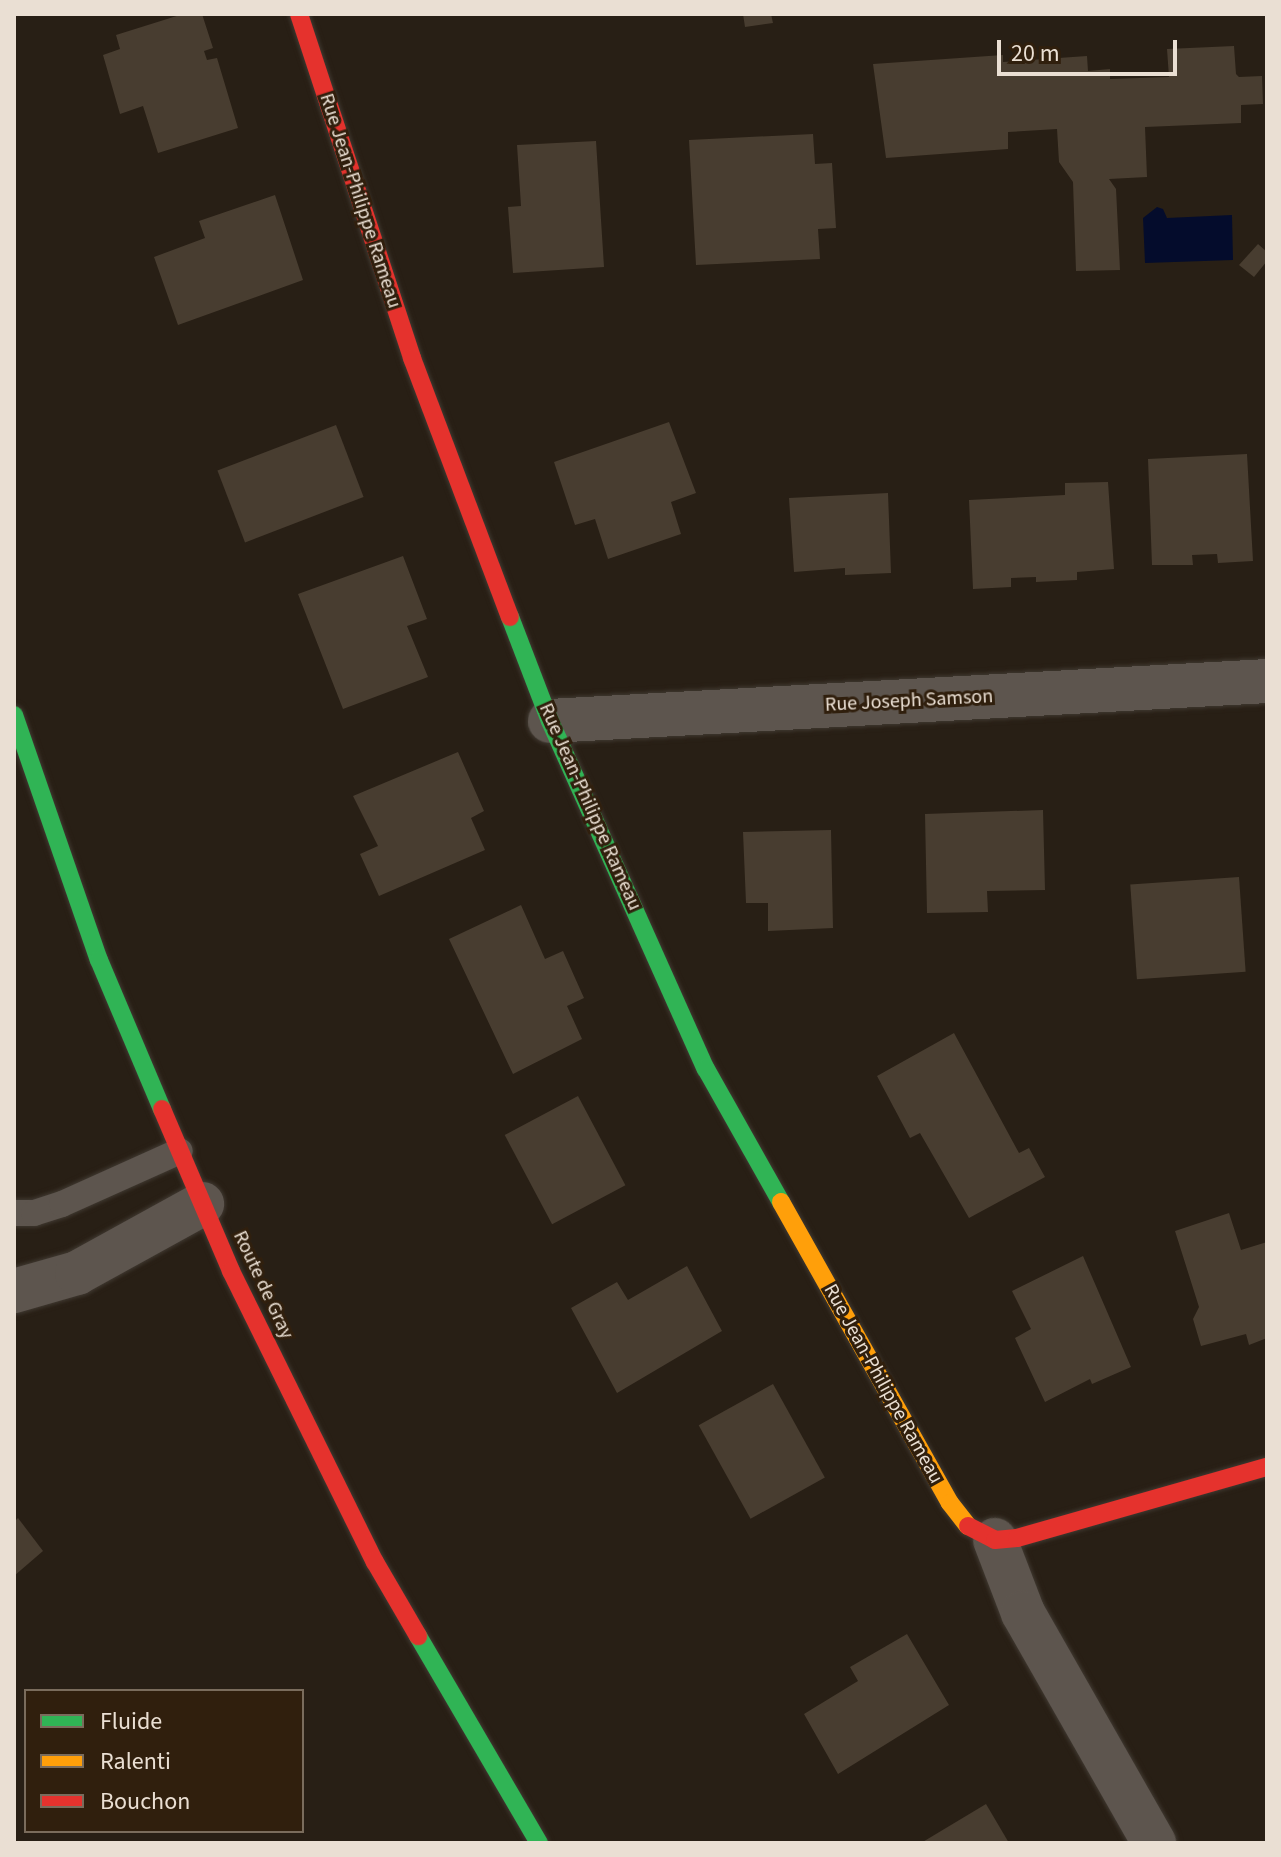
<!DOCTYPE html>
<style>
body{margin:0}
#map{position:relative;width:1281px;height:1857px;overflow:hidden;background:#281f15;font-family:"Source Sans 3",sans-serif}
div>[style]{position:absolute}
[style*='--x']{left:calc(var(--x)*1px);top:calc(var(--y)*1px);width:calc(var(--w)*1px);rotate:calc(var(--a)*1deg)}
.water>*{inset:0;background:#040c2c}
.building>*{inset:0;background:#483d30;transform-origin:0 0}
.roads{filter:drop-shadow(0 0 2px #403931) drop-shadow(0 0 2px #403931)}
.lane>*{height:26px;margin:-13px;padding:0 13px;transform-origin:13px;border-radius:13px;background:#5d554e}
.street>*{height:44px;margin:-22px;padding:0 22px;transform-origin:22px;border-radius:22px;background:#5d554e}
.fast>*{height:18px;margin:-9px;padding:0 9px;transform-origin:9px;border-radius:9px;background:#30b455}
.slow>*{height:18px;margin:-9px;padding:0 9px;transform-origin:9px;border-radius:9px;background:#ff9f0a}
.jam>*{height:18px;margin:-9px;padding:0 9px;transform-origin:9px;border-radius:9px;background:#e5322d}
span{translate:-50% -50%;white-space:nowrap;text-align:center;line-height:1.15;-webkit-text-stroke:6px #301f0d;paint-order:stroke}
.street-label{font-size:20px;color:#eadfd3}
.frame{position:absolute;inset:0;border:16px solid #eadfd3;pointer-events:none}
.legend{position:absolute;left:24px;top:1689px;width:280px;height:144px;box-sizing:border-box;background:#301f0d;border:2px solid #7a6c5c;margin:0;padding:10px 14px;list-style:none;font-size:24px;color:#eadfd3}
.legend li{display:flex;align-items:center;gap:16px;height:40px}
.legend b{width:40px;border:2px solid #7a6c5c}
.scale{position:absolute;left:997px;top:40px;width:180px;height:36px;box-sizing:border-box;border:4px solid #eadfd3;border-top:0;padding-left:10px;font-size:24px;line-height:28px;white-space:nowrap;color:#eadfd3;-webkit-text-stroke:6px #301f0d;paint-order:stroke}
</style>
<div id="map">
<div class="water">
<div style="clip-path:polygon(1157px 207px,1163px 209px,1167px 218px,1232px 215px,1233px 260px,1145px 263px,1143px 218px)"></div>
</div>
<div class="building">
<div style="clip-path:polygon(183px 14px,202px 14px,213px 48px,204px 51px,207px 60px,217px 58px,238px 128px,158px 153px,143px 106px,120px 114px,103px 55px,120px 49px,116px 35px)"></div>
<div style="clip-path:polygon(743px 14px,771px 14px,773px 23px,745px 27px)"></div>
<div style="clip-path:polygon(1234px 46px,1236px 74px,1239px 77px,1262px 76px,1263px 104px,1241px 105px,1241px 123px,1145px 127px,1147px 177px,1109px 179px,1116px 189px,1120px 270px,1076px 271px,1073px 182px,1059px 162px,1057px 129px,1008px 132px,1008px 149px,886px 158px,873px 64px,1003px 55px,1003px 62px,1087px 56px,1088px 71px,1110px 69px,1110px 79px,1169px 77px,1167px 49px)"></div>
<div style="clip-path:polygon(813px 134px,815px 164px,832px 163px,836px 228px,818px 229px,820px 259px,696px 265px,689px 140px)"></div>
<div style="clip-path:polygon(596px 141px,604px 267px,513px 273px,508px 207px,521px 206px,517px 145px)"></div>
<div style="clip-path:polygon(275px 195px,303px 280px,178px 325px,154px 257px,205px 238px,199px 221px)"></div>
<div style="clip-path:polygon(1258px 244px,1267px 252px,1267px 261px,1254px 277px,1239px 265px)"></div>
<div style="clip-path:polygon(669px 422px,696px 493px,671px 502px,681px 534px,608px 559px,595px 519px,575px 525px,554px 462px)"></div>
<div style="left:336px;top:425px;width:77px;height:127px;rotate:69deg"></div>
<div style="clip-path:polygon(1247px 454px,1253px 561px,1218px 563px,1217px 554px,1192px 555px,1193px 565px,1152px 565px,1148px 459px)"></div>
<div style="clip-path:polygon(1108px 482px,1114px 569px,1077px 572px,1077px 580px,1036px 582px,1036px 577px,1011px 578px,1011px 587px,973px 589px,969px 500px,1065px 495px,1065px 483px)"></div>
<div style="clip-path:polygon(888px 493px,891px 573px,845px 575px,845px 568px,794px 572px,789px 498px)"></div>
<div style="clip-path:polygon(403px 556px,427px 619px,407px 626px,428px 677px,343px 709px,298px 594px)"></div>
<div style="clip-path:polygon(458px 752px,484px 811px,471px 818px,485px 850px,379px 896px,360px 854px,378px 846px,353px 796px)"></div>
<div style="clip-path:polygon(1043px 810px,1045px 890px,987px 891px,988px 912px,927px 913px,925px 814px)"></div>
<div style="clip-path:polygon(831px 830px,833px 928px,768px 931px,768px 903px,746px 903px,743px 832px)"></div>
<div style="left:1239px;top:877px;width:95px;height:109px;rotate:86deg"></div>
<div style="clip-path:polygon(521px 905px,545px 959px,563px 951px,584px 998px,567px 1006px,582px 1039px,513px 1074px,449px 939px)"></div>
<div style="clip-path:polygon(954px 1033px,1019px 1153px,1029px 1148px,1045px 1177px,969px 1218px,920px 1133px,910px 1138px,877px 1076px)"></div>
<div style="left:578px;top:1096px;width:101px;height:83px;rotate:62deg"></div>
<div style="clip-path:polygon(1229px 1213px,1241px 1250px,1267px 1242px,1267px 1338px,1249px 1345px,1246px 1334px,1201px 1346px,1193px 1319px,1199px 1307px,1175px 1231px)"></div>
<div style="clip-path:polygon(1083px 1256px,1131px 1367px,1092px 1384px,1090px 1379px,1045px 1402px,1015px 1338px,1031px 1329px,1012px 1291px)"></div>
<div style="clip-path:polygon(687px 1266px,722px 1331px,617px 1393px,571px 1308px,617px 1282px,628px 1300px)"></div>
<div style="left:773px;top:1384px;width:107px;height:85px;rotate:61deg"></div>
<div style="clip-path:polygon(18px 1518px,43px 1551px,14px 1576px,14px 1522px)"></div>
<div style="clip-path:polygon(907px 1634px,949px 1705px,838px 1774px,804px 1714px,858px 1681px,850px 1667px)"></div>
<div style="clip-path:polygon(986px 1804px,1009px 1843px,921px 1843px)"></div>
</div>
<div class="roads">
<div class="lane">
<div style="--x:14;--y:1213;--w:20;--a:0"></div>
<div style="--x:34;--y:1213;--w:29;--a:-18"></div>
<div style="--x:62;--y:1204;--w:129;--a:-24.2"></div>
</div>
<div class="street">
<div style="--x:550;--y:721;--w:718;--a:-3.19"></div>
<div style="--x:14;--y:1291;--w:66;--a:-15.9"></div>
<div style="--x:77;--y:1273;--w:143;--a:-28.9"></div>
<div style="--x:995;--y:1540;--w:78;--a:69"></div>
<div style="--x:1023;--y:1613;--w:265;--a:60.3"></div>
</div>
<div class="fast">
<div style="--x:510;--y:617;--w:111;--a:69"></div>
<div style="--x:550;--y:721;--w:381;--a:65.9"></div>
<div style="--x:706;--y:1069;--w:153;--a:60.6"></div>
<div style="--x:14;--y:715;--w:259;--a:70.9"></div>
<div style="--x:99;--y:960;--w:162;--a:67.1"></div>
<div style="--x:418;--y:1636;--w:240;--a:59.7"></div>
</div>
<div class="slow">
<div style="--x:781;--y:1202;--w:345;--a:60.7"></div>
<div style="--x:950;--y:1503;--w:29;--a:52"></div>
</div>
<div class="jam">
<div style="--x:299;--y:14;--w:362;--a:71.8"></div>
<div style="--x:412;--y:358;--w:277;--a:69.3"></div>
<div style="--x:162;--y:1109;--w:176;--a:66.9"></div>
<div style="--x:231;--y:1271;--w:325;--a:63.7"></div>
<div style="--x:375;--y:1562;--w:86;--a:59.8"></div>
<div style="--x:968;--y:1526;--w:30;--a:27"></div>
<div style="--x:995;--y:1540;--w:22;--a:-5"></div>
<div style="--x:1017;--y:1538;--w:260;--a:-15.9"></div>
</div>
</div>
<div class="street-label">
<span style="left:360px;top:201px;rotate:72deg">Rue Jean-Philippe Rameau</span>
<span style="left:909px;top:701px;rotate:-3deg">Rue Joseph Samson</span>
<span style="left:590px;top:807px;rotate:66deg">Rue Jean-Philippe Rameau</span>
<span style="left:263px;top:1285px;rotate:65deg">Route de Gray</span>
<span style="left:883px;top:1384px;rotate:61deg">Rue Jean-Philippe Rameau</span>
</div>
<div class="frame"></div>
<ul class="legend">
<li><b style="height:10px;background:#30b455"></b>Fluide</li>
<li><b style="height:10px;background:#ff9f0a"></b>Ralenti</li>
<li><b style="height:10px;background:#e5322d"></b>Bouchon</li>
</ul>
<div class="scale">20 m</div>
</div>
